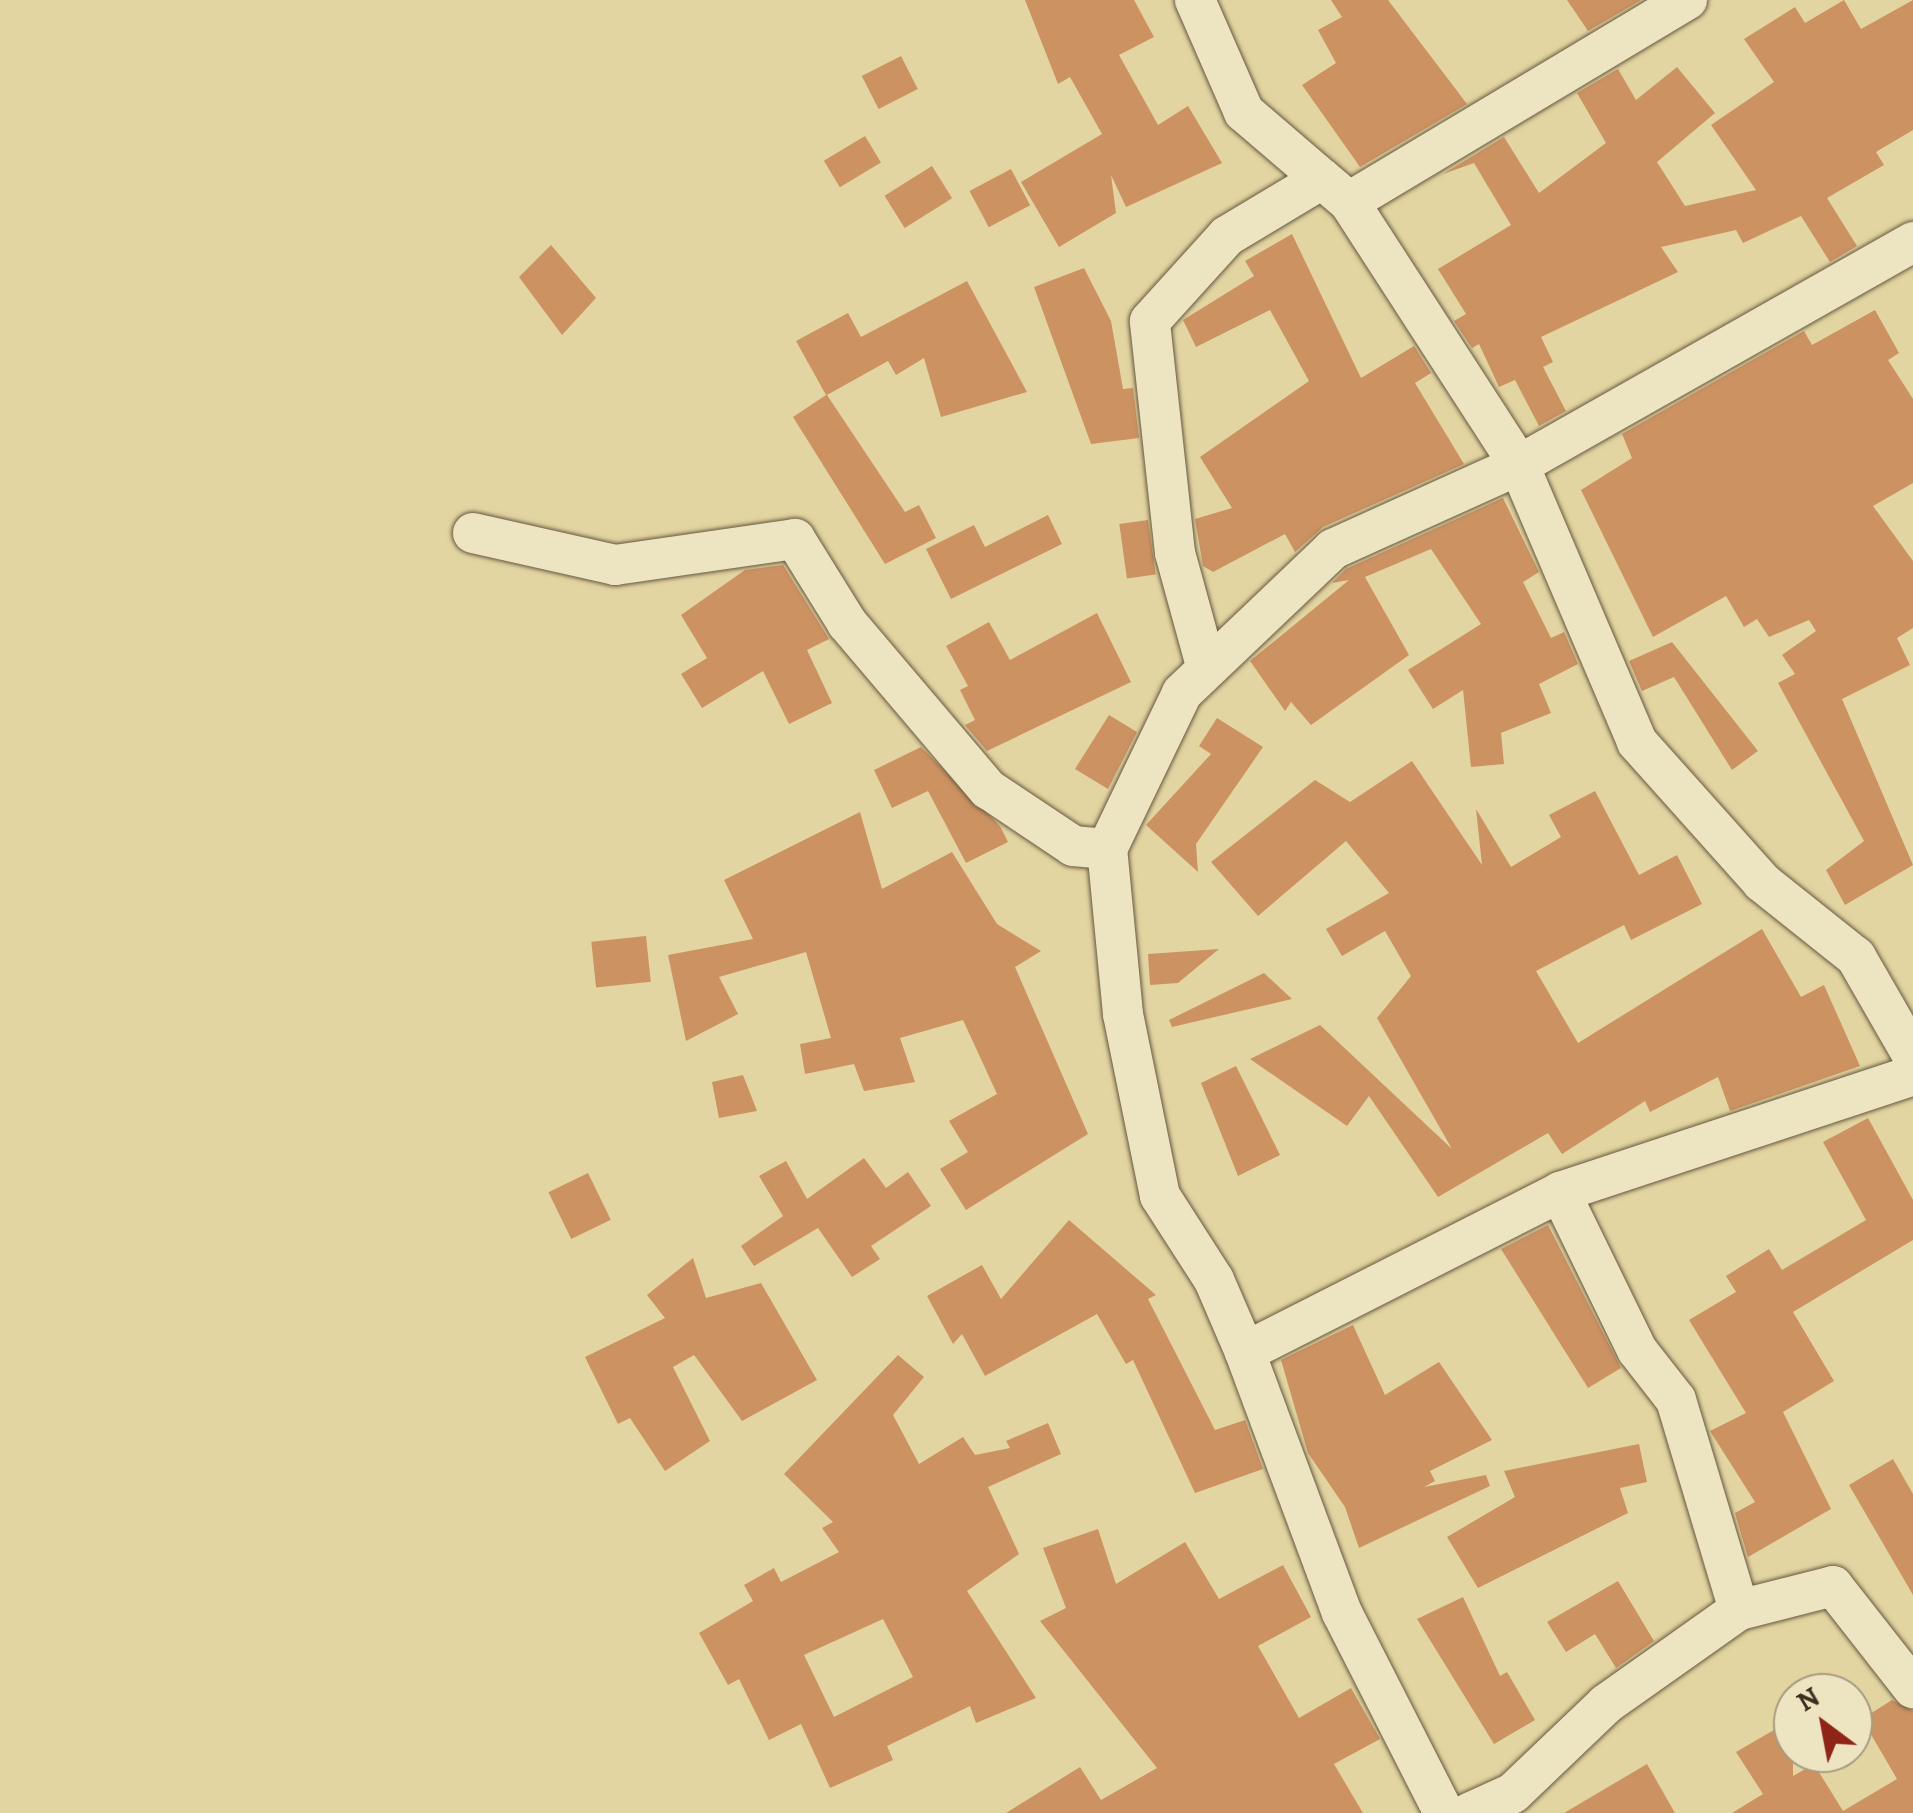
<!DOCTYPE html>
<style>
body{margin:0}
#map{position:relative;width:1913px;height:1813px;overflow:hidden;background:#e3d5a1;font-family:Alegreya,serif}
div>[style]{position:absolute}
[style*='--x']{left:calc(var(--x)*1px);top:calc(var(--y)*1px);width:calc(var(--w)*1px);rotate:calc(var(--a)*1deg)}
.building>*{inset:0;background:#cd9262;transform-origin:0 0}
.roads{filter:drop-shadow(0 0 2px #675840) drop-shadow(0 0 2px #675840)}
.minor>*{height:40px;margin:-20px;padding:0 20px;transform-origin:20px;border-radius:20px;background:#ede4c2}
span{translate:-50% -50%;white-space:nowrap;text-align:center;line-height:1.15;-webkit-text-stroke:8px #ede4c2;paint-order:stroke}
.north{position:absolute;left:1773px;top:1673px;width:100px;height:100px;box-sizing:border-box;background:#ede4c2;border:2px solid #a79b81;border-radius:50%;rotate:328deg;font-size:28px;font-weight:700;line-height:40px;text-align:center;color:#3e2e20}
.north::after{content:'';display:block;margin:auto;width:35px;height:45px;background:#8f2418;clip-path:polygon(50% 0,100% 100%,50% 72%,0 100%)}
</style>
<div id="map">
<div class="building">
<div style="clip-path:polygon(1025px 0,1134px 0,1154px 37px,1119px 55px,1158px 125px,1188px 106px,1222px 163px,1126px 207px,1111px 175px,1116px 213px,1059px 247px,1021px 182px,1102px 134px,1070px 77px,1058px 84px)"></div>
<div style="clip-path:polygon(1331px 0,1388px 0,1467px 104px,1360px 167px,1302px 85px,1336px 63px,1318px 30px,1342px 17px)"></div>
<div style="clip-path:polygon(1567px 0,1641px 0,1588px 31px)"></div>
<div style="clip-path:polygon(1844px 0,1861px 29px,1913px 0,1913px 130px,1876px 152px,1884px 165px,1827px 198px,1857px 246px,1830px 262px,1801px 216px,1743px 243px,1736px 230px,1661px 247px,1678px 272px,1541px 337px,1553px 362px,1543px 367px,1566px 411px,1539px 426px,1515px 380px,1499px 387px,1479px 344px,1472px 348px,1454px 321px,1466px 314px,1438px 269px,1511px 225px,1474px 163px,1443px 174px,1504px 137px,1539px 193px,1606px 143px,1577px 93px,1618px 69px,1636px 100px,1677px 67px,1715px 113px,1657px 162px,1685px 206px,1756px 190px,1711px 125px,1774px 82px,1744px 39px,1795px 7px,1805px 23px)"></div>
<div style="left:901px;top:56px;width:37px;height:44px;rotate:63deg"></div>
<div style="left:865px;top:136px;width:31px;height:48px;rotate:59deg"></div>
<div style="left:932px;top:166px;width:38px;height:56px;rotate:58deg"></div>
<div style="left:1011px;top:169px;width:41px;height:47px;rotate:62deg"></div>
<div style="clip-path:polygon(1292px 234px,1361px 378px,1414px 346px,1431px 373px,1415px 383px,1464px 464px,1323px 527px,1295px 552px,1285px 534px,1213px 572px,1203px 566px,1195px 519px,1232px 508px,1200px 457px,1309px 381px,1270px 310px,1196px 347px,1183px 320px,1254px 276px,1245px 261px)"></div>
<div style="clip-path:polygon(551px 245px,596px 298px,562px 335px,519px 277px)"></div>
<div style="clip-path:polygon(1084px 268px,1111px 321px,1123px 389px,1133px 388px,1139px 438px,1091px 444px,1034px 287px)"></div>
<div style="clip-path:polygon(967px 281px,1027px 392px,941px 417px,924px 358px,896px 375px,888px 361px,827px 395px,905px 512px,919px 505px,936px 538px,885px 564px,793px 417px,826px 395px,796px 341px,848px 313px,861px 337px)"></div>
<div style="clip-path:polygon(1875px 310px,1899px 353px,1888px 360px,1913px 399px,1913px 483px,1873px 506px,1913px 561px,1913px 628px,1897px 638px,1910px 665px,1842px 699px,1913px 865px,1845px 905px,1826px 870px,1864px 841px,1778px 683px,1795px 674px,1782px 655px,1816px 631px,1809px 620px,1769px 637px,1757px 619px,1744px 627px,1726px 596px,1653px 637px,1581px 490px,1632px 458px,1622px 434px,1804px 331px,1812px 345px)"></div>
<div style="clip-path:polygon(1503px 498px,1539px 572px,1523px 582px,1551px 638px,1564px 632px,1578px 664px,1539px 684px,1551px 713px,1501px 733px,1504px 764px,1471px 767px,1463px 690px,1433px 709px,1408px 670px,1481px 624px,1431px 549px,1365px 577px,1409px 655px,1311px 725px,1291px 702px,1285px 711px,1250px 661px,1349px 580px,1332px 583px,1346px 569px)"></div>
<div style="clip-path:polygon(1048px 515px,1062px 544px,951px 599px,926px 549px,974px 525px,985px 547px)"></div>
<div style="left:1148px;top:520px;width:55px;height:29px;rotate:82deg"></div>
<div style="clip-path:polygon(783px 565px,829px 639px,807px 650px,832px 703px,789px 724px,763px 671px,702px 708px,681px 674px,707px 658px,681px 615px,745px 570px)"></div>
<div style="clip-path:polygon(1097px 613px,1131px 682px,987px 751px,965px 725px,975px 720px,960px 690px,968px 686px,946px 646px,989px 622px,1010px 660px)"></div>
<div style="clip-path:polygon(1672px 642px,1758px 751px,1732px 770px,1674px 677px,1642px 691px,1629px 661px)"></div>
<div style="clip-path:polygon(1109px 715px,1137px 732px,1108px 789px,1075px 769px)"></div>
<div style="clip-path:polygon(1217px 718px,1263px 747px,1196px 844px,1198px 872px,1146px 825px,1211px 754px,1199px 746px)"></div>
<div style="clip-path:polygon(921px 747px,1000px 826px,1008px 842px,966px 863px,928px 791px,892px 808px,874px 770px)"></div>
<div style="clip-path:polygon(1412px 761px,1482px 865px,1476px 809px,1511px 867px,1561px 837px,1549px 815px,1595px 791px,1639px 875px,1677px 855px,1702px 904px,1631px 940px,1624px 925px,1536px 971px,1578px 1043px,1762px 929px,1801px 997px,1824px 985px,1860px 1066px,1730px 1111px,1718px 1077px,1650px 1112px,1645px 1101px,1562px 1154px,1548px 1133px,1438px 1197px,1369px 1096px,1347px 1126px,1250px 1059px,1320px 1025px,1452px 1149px,1377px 1018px,1411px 976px,1385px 931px,1342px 956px,1326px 929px,1389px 893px,1346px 841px,1258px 916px,1211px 862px,1315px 780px,1350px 802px)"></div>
<div style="clip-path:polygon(860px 812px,882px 889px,952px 852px,997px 924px,1041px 951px,1015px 967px,1088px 1134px,966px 1210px,940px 1169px,968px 1152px,949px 1121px,997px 1094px,963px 1020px,900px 1038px,915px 1082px,864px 1091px,854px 1064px,805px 1074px,800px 1044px,831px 1038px,806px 952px,719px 977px,738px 1014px,686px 1041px,668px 955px,753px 939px,724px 880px)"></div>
<div style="left:646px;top:936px;width:46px;height:55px;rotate:84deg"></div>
<div style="clip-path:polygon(1219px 949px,1178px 983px,1150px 985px,1148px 954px)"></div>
<div style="clip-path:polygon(1264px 973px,1292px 999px,1172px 1027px,1169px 1020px)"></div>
<div style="clip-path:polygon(1236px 1066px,1280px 1155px,1238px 1176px,1201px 1083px)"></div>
<div style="clip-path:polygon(743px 1075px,757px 1111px,719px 1118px,712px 1082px)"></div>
<div style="clip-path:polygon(1868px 1118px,1913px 1200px,1913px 1240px,1793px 1312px,1834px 1381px,1783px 1412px,1831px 1509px,1748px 1557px,1735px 1513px,1755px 1502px,1710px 1431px,1746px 1413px,1689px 1320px,1736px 1292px,1726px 1276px,1769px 1249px,1782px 1270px,1866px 1220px,1823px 1142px)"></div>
<div style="clip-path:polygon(864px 1158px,886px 1188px,908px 1172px,931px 1206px,871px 1246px,880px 1259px,852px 1277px,818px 1228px,754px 1266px,741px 1246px,783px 1216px,759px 1176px,786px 1161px,807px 1199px)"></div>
<div style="left:588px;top:1173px;width:52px;height:44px;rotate:64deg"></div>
<div style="clip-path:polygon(1069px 1220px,1156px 1295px,1148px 1299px,1215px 1430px,1245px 1420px,1263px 1469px,1195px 1493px,1133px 1360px,1126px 1364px,1097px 1314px,985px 1376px,962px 1334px,953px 1344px,927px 1296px,982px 1265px,1001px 1299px)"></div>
<div style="clip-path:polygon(1548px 1225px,1621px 1368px,1588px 1388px,1501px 1249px)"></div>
<div style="clip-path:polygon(693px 1258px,706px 1298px,761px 1283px,817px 1380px,742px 1421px,694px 1355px,673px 1367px,710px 1441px,665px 1471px,630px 1418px,618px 1424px,585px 1357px,665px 1318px,647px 1295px)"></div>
<div style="clip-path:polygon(1353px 1325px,1385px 1395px,1439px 1362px,1492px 1440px,1430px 1471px,1435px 1481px,1424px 1487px,1486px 1475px,1490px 1486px,1359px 1548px,1345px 1507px,1308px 1453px,1281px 1360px)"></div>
<div style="clip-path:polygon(evenodd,898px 1355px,924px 1377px,893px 1415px,919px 1464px,963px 1437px,975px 1455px,1010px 1448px,1006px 1441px,1048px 1423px,1061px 1454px,988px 1487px,1019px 1554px,967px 1591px,1036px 1698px,976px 1723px,970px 1706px,887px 1746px,893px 1760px,830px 1788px,801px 1724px,769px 1740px,739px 1679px,728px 1685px,699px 1633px,753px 1601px,744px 1585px,774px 1568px,781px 1582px,839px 1552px,822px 1528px,833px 1522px,784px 1474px,898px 1355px,883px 1619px,913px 1677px,834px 1717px,804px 1655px,883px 1619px)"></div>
<div style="clip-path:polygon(1639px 1444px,1647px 1482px,1620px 1488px,1628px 1513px,1478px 1588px,1447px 1537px,1515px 1497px,1504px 1471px)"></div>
<div style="clip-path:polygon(1893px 1459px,1913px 1494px,1913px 1595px,1849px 1485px)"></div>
<div style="clip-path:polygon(1098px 1529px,1116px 1584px,1185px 1542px,1219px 1599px,1283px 1565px,1311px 1617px,1258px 1646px,1299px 1718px,1351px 1688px,1380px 1739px,1334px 1764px,1363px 1813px,1006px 1813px,1080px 1767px,1101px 1800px,1157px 1768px,1040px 1621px,1066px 1608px,1043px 1548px)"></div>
<div style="clip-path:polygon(1618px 1581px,1654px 1641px,1616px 1668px,1595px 1634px,1566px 1652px,1547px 1622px)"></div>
<div style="clip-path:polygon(1463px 1597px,1500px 1676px,1507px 1672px,1535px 1720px,1494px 1744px,1417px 1619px)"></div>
<div style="clip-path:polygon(1892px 1700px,1913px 1711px,1913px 1813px,1732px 1813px,1763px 1794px,1736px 1752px,1793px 1719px,1793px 1776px,1814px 1764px,1843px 1811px,1897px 1779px,1862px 1719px)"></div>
<div style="clip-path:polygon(1647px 1764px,1675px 1813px,1564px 1813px)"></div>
</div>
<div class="roads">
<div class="minor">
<div style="--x:1195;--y:0;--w:122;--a:66.4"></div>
<div style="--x:1244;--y:112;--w:138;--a:40.6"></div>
<div style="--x:1349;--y:202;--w:313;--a:57.1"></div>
<div style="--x:1519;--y:465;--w:301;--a:66.9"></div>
<div style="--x:1637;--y:742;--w:188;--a:48.2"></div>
<div style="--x:1762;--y:882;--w:120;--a:38.6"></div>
<div style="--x:1856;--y:957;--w:114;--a:60.1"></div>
<div style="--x:473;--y:533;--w:146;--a:12.7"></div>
<div style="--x:615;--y:565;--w:182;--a:-8.2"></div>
<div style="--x:795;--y:539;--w:99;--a:58.2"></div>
<div style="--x:847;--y:623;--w:218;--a:49.7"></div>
<div style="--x:988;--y:789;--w:102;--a:33.8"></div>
<div style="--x:1073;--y:846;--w:34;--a:5"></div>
<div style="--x:1205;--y:662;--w:113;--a:-105.4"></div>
<div style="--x:1175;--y:553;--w:233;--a:-96.2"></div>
<div style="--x:1150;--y:321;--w:115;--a:-47.8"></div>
<div style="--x:1227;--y:236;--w:111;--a:-31"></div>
<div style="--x:1322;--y:179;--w:35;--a:40"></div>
<div style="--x:1349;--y:202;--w:394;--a:-30.9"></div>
<div style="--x:1560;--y:1192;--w:176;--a:64"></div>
<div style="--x:1637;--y:1350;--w:63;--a:52"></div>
<div style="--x:1676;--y:1400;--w:219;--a:73.3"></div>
<div style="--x:1245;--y:1352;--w:78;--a:-113.3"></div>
<div style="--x:1214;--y:1280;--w:100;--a:-122.7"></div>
<div style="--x:1160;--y:1196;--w:186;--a:-101.5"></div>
<div style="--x:1123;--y:1014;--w:166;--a:-95.5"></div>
<div style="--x:1107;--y:849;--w:173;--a:-64.3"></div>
<div style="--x:1182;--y:693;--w:209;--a:-43.6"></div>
<div style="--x:1333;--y:549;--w:204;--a:-24.3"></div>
<div style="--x:1519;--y:465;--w:453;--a:-29.5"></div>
<div style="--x:1444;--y:1813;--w:225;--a:-117"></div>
<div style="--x:1342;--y:1613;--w:278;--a:-110.4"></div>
<div style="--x:1245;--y:1352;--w:353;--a:-26.9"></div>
<div style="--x:1560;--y:1192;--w:372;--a:-18.3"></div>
<div style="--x:1469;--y:1813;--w:48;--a:-24.4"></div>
<div style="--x:1513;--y:1793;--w:129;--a:-43.7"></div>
<div style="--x:1606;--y:1704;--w:163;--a:-35.3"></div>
<div style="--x:1739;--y:1610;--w:97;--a:-14.3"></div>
<div style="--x:1833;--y:1586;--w:130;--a:51.9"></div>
</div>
</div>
<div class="north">N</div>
</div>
